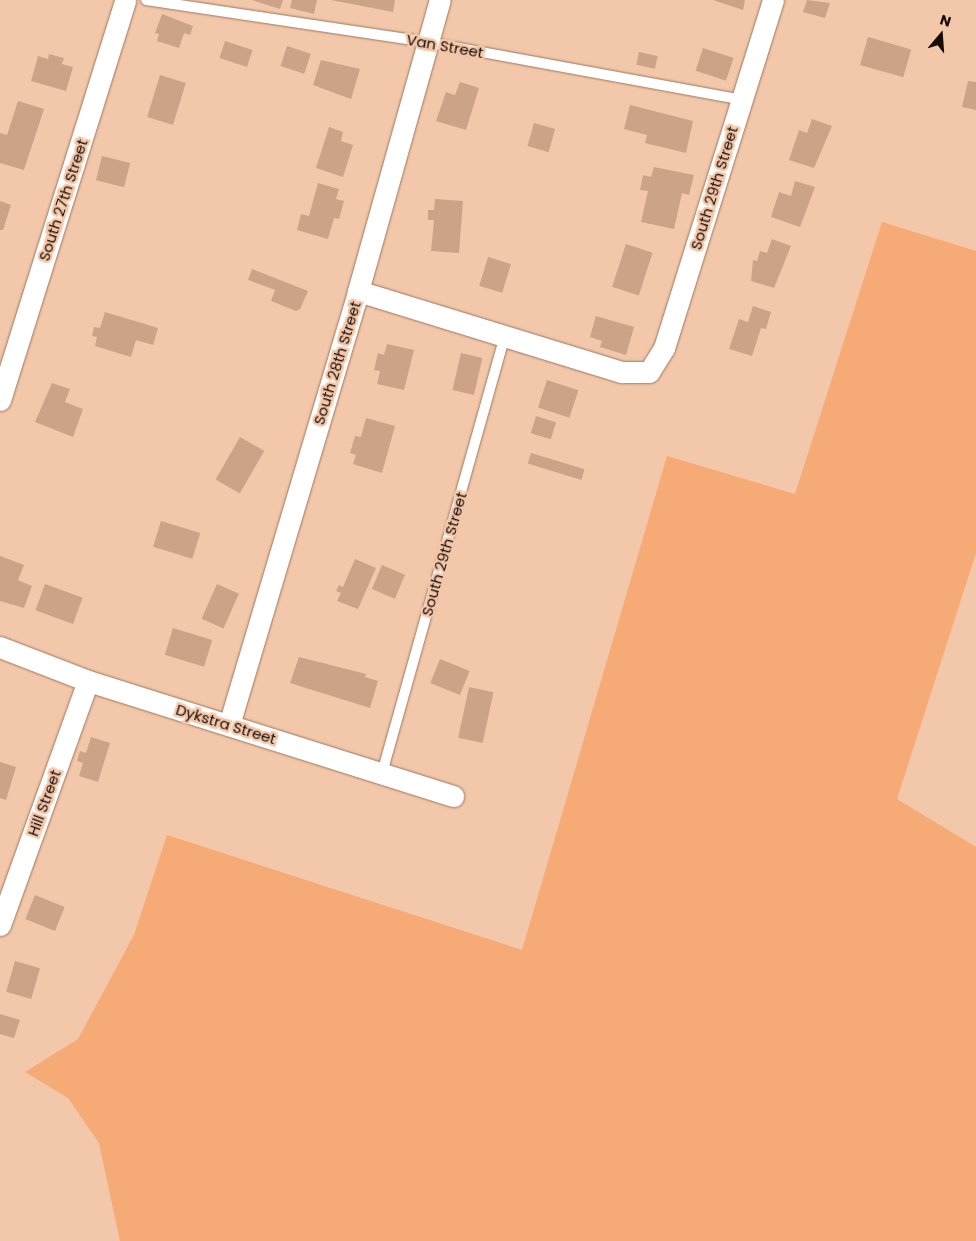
<!DOCTYPE html>
<style>
body{margin:0}
#map{position:relative;width:976px;height:1241px;overflow:hidden;background:#f2c7aa;font-family:Poppins,sans-serif}
div>[style]{position:absolute}
[style*='--x']{left:calc(var(--x)*1px);top:calc(var(--y)*1px);width:calc(var(--w)*1px);rotate:calc(var(--a)*1deg)}
.green>*{inset:0;background:#f6aa75}
.building>*{inset:0;background:#cda388;transform-origin:0 0}
.roads{filter:drop-shadow(0 0 1px #9f785d) drop-shadow(0 0 1px #9f785d)}
.service>*{height:10px;margin:-5px;padding:0 5px;transform-origin:5px;border-radius:5px;background:#fff}
.minor>*{height:21px;margin:-10.5px;padding:0 10.5px;transform-origin:10.5px;border-radius:10.5px;background:#fff}
span{translate:-50% -50%;white-space:nowrap;text-align:center;line-height:1.15;-webkit-text-stroke:5px #f2c7aa;paint-order:stroke}
.street-label{font-size:15px;color:#190b03}
.north{position:absolute;left:916px;top:10px;width:50px;height:50px;-webkit-text-stroke:4px #f2c7aa;paint-order:stroke;rotate:18deg;font-size:14px;font-weight:700;line-height:20px;text-align:center;color:#190b03}
.north::after{content:'';display:block;margin:auto;width:18px;height:22px;background:#190b03;clip-path:polygon(50% 0,100% 100%,50% 72%,0 100%)}
</style>
<div id="map">
<div class="green">
<div style="clip-path:polygon(882px 222px,976px 251px,976px 553px,897px 799px,976px 847px,976px 1241px,120px 1241px,99px 1143px,68px 1098px,25px 1072px,78px 1039px,134px 935px,167px 835px,522px 950px,667px 456px,795px 494px)"></div>
</div>
<div class="building">
<div style="clip-path:polygon(252px 0,283px 0,280px 9px)"></div>
<div style="clip-path:polygon(292px 0,317px 0,314px 14px,290px 8px)"></div>
<div style="clip-path:polygon(331px 0,395px 0,393px 12px)"></div>
<div style="clip-path:polygon(713px 0,745px 0,743px 10px)"></div>
<div style="clip-path:polygon(807px 0,830px 3px,825px 18px,803px 12px)"></div>
<div style="clip-path:polygon(162px 14px,193px 26px,190px 35px,184px 33px,179px 48px,157px 41px,159px 34px,155px 33px)"></div>
<div style="left:868px;top:37px;width:45px;height:29px;rotate:16deg"></div>
<div style="left:225px;top:41px;width:29px;height:18px;rotate:18deg"></div>
<div style="left:287px;top:46px;width:25px;height:21px;rotate:18deg"></div>
<div style="left:703px;top:48px;width:32px;height:24px;rotate:18deg"></div>
<div style="left:639px;top:52px;width:19px;height:13px;rotate:12deg"></div>
<div style="clip-path:polygon(49px 54px,64px 58px,62px 64px,73px 67px,66px 91px,31px 81px,38px 56px,48px 59px)"></div>
<div style="clip-path:polygon(321px 60px,360px 69px,351px 99px,313px 85px)"></div>
<div style="left:160px;top:75px;width:27px;height:44px;rotate:17deg"></div>
<div style="clip-path:polygon(968px 81px,976px 82px,976px 110px,962px 107px)"></div>
<div style="clip-path:polygon(460px 82px,479px 88px,466px 130px,436px 121px,446px 92px,455px 95px)"></div>
<div style="clip-path:polygon(18px 101px,44px 109px,24px 170px,0 163px,0 133px,7px 135px)"></div>
<div style="clip-path:polygon(630px 105px,693px 121px,686px 153px,645px 143px,647px 135px,624px 129px)"></div>
<div style="clip-path:polygon(812px 119px,832px 126px,814px 168px,789px 160px,799px 130px,807px 133px)"></div>
<div style="left:534px;top:123px;width:22px;height:24px;rotate:16deg"></div>
<div style="clip-path:polygon(329px 127px,343px 132px,341px 141px,353px 145px,343px 177px,316px 168px)"></div>
<div style="left:102px;top:156px;width:29px;height:25px;rotate:14deg"></div>
<div style="clip-path:polygon(654px 167px,694px 175px,689px 195px,682px 193px,674px 229px,641px 222px,648px 191px,640px 190px,643px 175px,651px 177px)"></div>
<div style="clip-path:polygon(795px 181px,815px 187px,800px 227px,771px 217px,779px 192px,791px 196px)"></div>
<div style="clip-path:polygon(318px 183px,339px 189px,336px 199px,344px 201px,339px 219px,334px 218px,328px 239px,297px 230px,301px 214px,309px 216px)"></div>
<div style="clip-path:polygon(435px 199px,463px 201px,459px 253px,431px 251px,434px 220px,428px 220px,428px 210px,434px 210px)"></div>
<div style="clip-path:polygon(0 201px,11px 205px,3px 230px,0 230px)"></div>
<div style="clip-path:polygon(772px 239px,791px 246px,774px 288px,751px 281px,753px 260px,757px 261px,760px 251px,767px 253px)"></div>
<div style="left:626px;top:244px;width:28px;height:45px;rotate:18deg"></div>
<div style="left:488px;top:257px;width:24px;height:30px;rotate:17deg"></div>
<div style="clip-path:polygon(252px 269px,308px 291px,300px 309px,296px 311px,271px 301px,275px 290px,248px 280px)"></div>
<div style="clip-path:polygon(753px 306px,771px 312px,766px 329px,761px 328px,752px 356px,729px 349px,739px 319px,748px 322px)"></div>
<div style="clip-path:polygon(105px 312px,158px 328px,153px 345px,136px 340px,131px 357px,95px 346px,97px 337px,92px 336px,94px 327px,100px 328px)"></div>
<div style="clip-path:polygon(596px 316px,634px 327px,626px 355px,600px 347px,602px 341px,590px 337px)"></div>
<div style="clip-path:polygon(387px 344px,414px 350px,404px 390px,377px 384px,380px 371px,374px 370px,378px 353px,384px 355px)"></div>
<div style="left:461px;top:353px;width:22px;height:38px;rotate:13deg"></div>
<div style="left:547px;top:380px;width:33px;height:29px;rotate:18deg"></div>
<div style="clip-path:polygon(52px 383px,70px 389px,65px 402px,83px 409px,73px 437px,35px 422px)"></div>
<div style="left:536px;top:416px;width:21px;height:18px;rotate:17deg"></div>
<div style="clip-path:polygon(366px 418px,395px 426px,382px 473px,353px 464px,356px 455px,350px 453px,355px 436px,361px 437px)"></div>
<div style="left:240px;top:437px;width:28px;height:49px;rotate:30deg"></div>
<div style="left:531px;top:453px;width:56px;height:11px;rotate:17deg"></div>
<div style="left:161px;top:521px;width:41px;height:27px;rotate:17deg"></div>
<div style="clip-path:polygon(0 556px,24px 565px,18px 580px,32px 586px,24px 608px,0 601px)"></div>
<div style="clip-path:polygon(355px 559px,376px 568px,358px 609px,337px 601px,341px 593px,336px 591px,339px 585px,343px 587px)"></div>
<div style="left:382px;top:565px;width:25px;height:26px;rotate:23deg"></div>
<div style="left:45px;top:584px;width:40px;height:28px;rotate:20deg"></div>
<div style="left:217px;top:584px;width:24px;height:38px;rotate:24deg"></div>
<div style="left:173px;top:628px;width:41px;height:28px;rotate:17deg"></div>
<div style="clip-path:polygon(299px 657px,366px 674px,365px 677px,378px 681px,370px 708px,290px 683px)"></div>
<div style="left:440px;top:659px;width:32px;height:26px;rotate:22deg"></div>
<div style="left:469px;top:687px;width:25px;height:52px;rotate:12deg"></div>
<div style="clip-path:polygon(91px 737px,110px 743px,98px 782px,79px 776px,83px 763px,77px 761px,80px 751px,86px 753px)"></div>
<div style="clip-path:polygon(0 762px,16px 767px,6px 800px,0 798px)"></div>
<div style="left:35px;top:895px;width:32px;height:26px;rotate:22deg"></div>
<div style="left:15px;top:961px;width:26px;height:32px;rotate:16deg"></div>
<div style="clip-path:polygon(0 1014px,20px 1020px,14px 1038px,0 1034px)"></div>
</div>
<div class="roads">
<div class="service">
<div style="--x:146;--y:0;--w:284;--a:8.5"></div>
<div style="--x:427;--y:42;--w:320;--a:10.4"></div>
<div style="--x:382;--y:773;--w:455;--a:-74.3"></div>
</div>
<div class="minor">
<div style="--x:358;--y:291;--w:276;--a:17.1"></div>
<div style="--x:622;--y:372;--w:27;--a:0"></div>
<div style="--x:649;--y:372;--w:28;--a:-58"></div>
<div style="--x:664;--y:348;--w:365;--a:-72.6"></div>
<div style="--x:0;--y:400;--w:419;--a:-72.6"></div>
<div style="--x:0;--y:647;--w:94;--a:21.1"></div>
<div style="--x:88;--y:681;--w:383;--a:17.5"></div>
<div style="--x:229;--y:725;--w:453;--a:-73.4"></div>
<div style="--x:358;--y:291;--w:302;--a:-74.3"></div>
<div style="--x:0;--y:925;--w:259;--a:-70.2"></div>
</div>
</div>
<div class="street-label">
<span style="left:445px;top:46px;rotate:10deg">Van Street</span>
<span style="left:714px;top:188px;rotate:-73deg">South 29th Street</span>
<span style="left:63px;top:200px;rotate:-72deg">South 27th Street</span>
<span style="left:337px;top:363px;rotate:-73deg">South 28th Street</span>
<span style="left:444px;top:554px;rotate:-74deg">South 29th Street</span>
<span style="left:226px;top:724px;rotate:17deg">Dykstra Street</span>
<span style="left:44px;top:803px;rotate:-70deg">Hill Street</span>
</div>
<div class="north">N</div>
</div>
